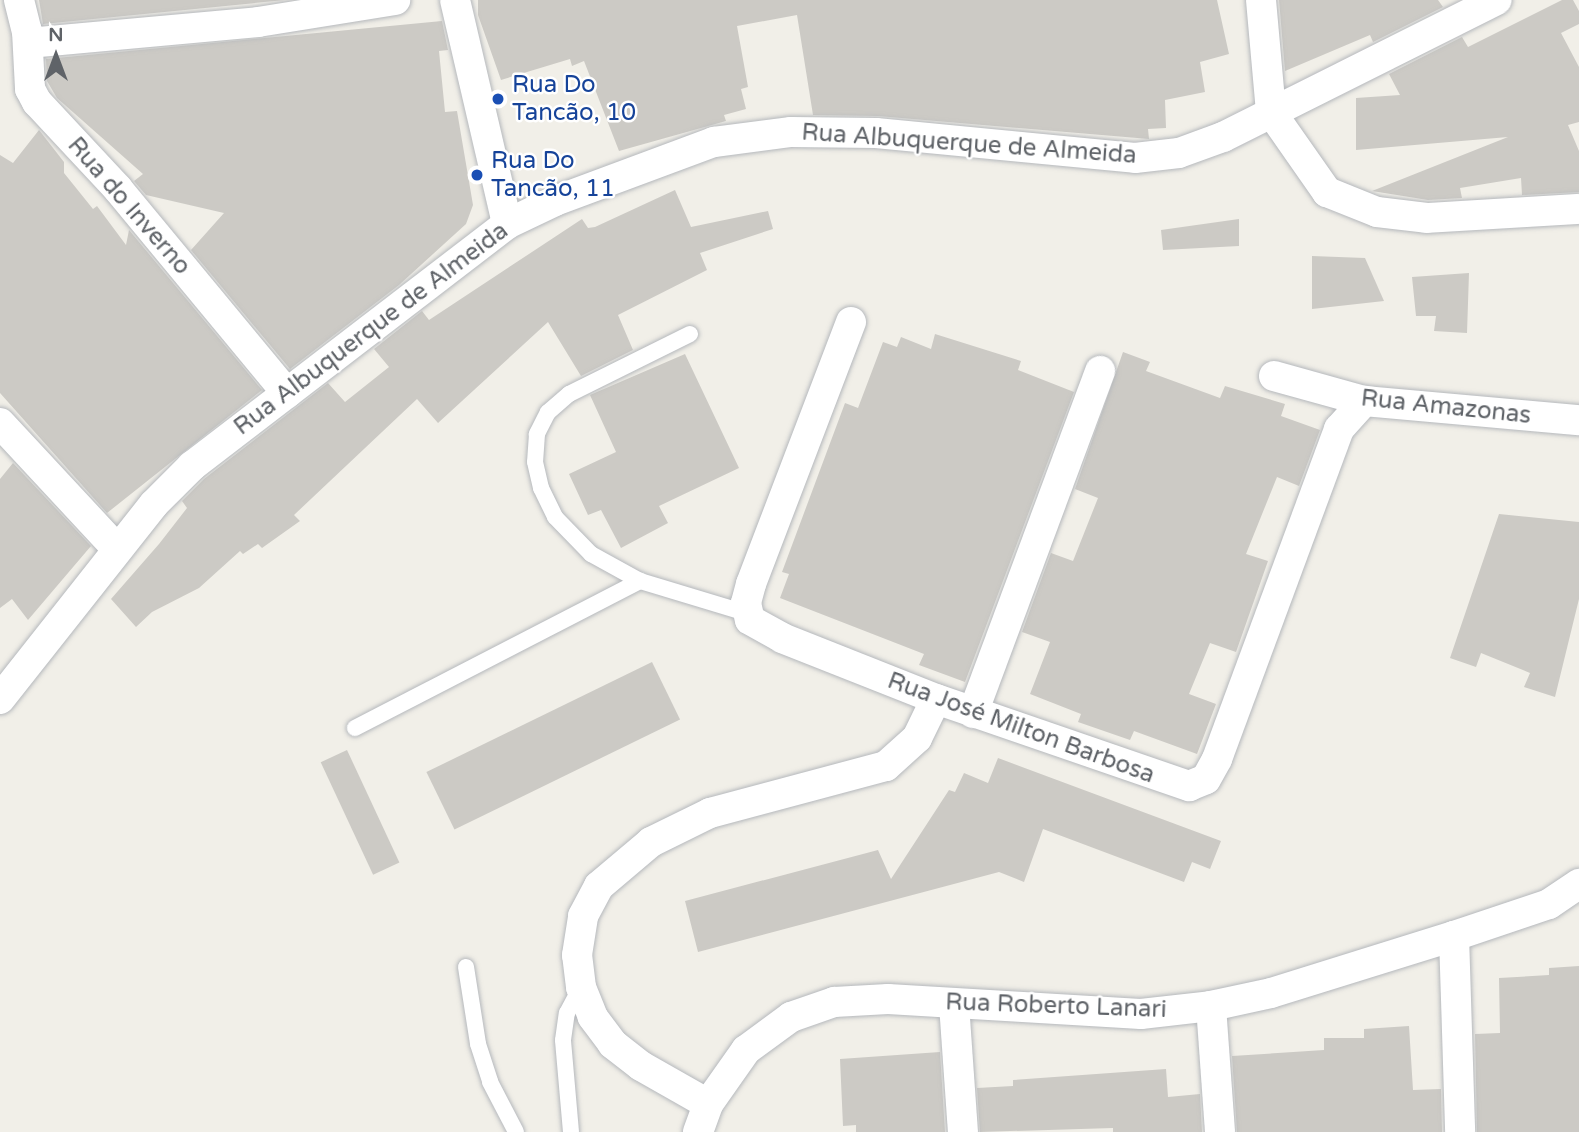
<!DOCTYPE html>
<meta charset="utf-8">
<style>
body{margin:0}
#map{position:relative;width:1579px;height:1132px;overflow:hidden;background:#f1efe8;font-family:"Varela Round",sans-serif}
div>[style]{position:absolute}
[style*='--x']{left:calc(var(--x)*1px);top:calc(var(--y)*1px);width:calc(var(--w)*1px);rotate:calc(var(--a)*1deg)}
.building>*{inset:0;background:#cccac5;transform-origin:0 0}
.roads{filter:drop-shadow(0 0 2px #b5b8bc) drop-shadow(0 0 2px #b5b8bc)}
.service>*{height:16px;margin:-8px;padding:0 8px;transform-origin:8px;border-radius:8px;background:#fff}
.minor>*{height:30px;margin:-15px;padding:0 15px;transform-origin:15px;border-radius:15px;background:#fff}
.dots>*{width:19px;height:19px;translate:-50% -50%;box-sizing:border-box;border:4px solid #fff;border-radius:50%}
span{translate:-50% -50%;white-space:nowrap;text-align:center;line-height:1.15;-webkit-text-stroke:5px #fff;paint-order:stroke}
.transit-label{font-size:24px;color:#164399}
.left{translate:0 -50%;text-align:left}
.street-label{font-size:24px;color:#5f6368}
.north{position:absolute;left:21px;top:21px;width:70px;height:70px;-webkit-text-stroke:5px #fff;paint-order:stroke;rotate:0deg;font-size:19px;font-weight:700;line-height:28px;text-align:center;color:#5f6368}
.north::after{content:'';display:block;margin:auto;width:24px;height:32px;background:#5f6368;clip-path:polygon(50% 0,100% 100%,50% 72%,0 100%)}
</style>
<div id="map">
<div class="building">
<div style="clip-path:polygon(39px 0,285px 0,43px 24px)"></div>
<div style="clip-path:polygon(478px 0,1217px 0,1229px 54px,1200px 62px,1205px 92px,1165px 100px,1166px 128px,1148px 129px,1149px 139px,878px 116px,813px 115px,797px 15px,737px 26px,748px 87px,741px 89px,746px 109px,724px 115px,726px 121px,619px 151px,584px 61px,572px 66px,570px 59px,501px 80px,478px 15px)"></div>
<div style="clip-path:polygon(1279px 0,1438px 0,1443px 7px,1373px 42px,1370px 35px,1285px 71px)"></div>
<div style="clip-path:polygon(1562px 0,1573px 0,1579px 11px,1579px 24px,1561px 33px,1579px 67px,1579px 122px,1568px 125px,1579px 151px,1579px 192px,1522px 195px,1521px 178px,1460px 188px,1462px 198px,1428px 200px,1372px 191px,1508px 137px,1356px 150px,1356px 98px,1400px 95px,1389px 74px,1462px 37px,1468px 47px)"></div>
<div style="clip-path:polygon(442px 21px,448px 50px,439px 51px,445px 112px,457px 111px,473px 205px,466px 224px,399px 285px,290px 369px,191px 250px,224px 213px,146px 195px,134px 181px,143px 174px,57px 98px,47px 81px,46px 59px)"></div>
<div style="clip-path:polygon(39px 130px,64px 162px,64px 173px,93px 209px,97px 206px,126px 245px,129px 230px,262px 390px,107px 513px,0 393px,0 155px,13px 163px)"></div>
<div style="clip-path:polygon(675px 190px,691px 227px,768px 211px,773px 229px,700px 253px,707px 270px,618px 315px,633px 350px,581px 376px,548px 322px,438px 423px,417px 399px,294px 515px,300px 521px,262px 548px,258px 544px,243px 554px,240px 551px,199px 588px,152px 612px,136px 627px,111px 599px,159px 544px,187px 508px,182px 501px,204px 479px,328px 383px,345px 402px,389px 367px,374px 349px,422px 311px,429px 320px,582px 219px,588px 228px,595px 227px)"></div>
<div style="clip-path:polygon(1239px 219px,1239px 246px,1163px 250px,1161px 230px)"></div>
<div style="clip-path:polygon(1312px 256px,1365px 258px,1384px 301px,1312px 309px)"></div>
<div style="clip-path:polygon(1469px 273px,1467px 333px,1434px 331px,1436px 316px,1416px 316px,1412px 277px)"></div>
<div style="clip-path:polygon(935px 334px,1021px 361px,1018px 370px,1074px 392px,965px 682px,919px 665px,924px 654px,780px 598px,789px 574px,782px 572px,845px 403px,858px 408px,883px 342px,897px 347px,901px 337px,931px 349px)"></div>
<div style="clip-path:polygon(1123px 352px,1150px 362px,1146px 371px,1220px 398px,1225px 386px,1285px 404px,1281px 416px,1320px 430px,1299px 486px,1277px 477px,1246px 554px,1268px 561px,1236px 652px,1210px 643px,1189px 694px,1216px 704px,1197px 754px,1134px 731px,1130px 740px,1078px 722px,1081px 714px,1030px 694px,1050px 642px,1022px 632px,1051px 553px,1073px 561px,1098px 498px,1075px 489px)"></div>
<div style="clip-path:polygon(685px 354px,739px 468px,659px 506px,668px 523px,621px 548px,601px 510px,588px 515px,569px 474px,616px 452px,590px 395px)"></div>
<div style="clip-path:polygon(13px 463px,91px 546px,28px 620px,12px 599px,0 608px,0 479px)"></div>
<div style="clip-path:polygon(1499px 514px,1579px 522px,1579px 599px,1555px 697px,1524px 687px,1530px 673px,1481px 653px,1476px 667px,1450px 658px)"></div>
<div style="left:652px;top:662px;width:64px;height:251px;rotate:64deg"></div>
<div style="left:347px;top:750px;width:124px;height:29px;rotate:65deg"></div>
<div style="clip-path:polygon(998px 758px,1221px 841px,1210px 869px,1192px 862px,1184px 882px,1043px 829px,1024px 882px,999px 872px,698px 952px,685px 901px,878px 850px,891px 879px,949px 790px,955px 792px,964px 773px,988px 783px)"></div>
<div style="clip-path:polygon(1579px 966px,1579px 1132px,1477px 1132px,1475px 1034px,1500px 1033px,1499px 978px,1549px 975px,1549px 968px)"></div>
<div style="clip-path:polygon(1409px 1026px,1413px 1090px,1441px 1089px,1442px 1132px,1237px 1132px,1232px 1056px,1324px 1050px,1324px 1038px,1364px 1038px,1364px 1029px)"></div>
<div style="clip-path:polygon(940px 1052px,945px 1132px,856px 1132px,856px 1125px,843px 1126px,840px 1059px)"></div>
<div style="clip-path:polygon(1166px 1069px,1168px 1097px,1200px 1094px,1202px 1132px,1113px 1132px,1113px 1128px,980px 1132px,977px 1088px,1013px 1086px,1013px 1080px)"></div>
</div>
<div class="roads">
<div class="service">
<div style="--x:690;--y:334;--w:135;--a:153.6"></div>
<div style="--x:569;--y:394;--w:28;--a:139"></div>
<div style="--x:548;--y:412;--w:25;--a:117"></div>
<div style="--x:537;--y:434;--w:28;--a:94"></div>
<div style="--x:535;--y:462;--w:27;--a:77"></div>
<div style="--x:541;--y:488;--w:32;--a:64"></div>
<div style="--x:555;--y:517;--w:52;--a:45.8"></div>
<div style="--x:591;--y:554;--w:56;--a:28.9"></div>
<div style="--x:640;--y:581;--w:111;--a:16.8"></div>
<div style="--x:355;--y:728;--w:321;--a:-27.3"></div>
<div style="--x:466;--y:967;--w:78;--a:81.1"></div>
<div style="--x:478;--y:1044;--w:40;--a:72"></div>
<div style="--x:490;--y:1082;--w:56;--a:62.5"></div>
<div style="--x:571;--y:1132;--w:92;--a:-95"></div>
<div style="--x:563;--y:1040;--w:27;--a:-82"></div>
<div style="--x:567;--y:1013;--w:30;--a:-62"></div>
</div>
<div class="minor">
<div style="--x:19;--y:0;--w:32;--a:76"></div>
<div style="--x:27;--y:31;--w:58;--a:87"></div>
<div style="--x:30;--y:89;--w:15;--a:62"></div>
<div style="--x:37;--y:102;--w:119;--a:47"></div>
<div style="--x:118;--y:189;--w:265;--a:50.4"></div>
<div style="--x:455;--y:0;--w:230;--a:76.9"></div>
<div style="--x:1261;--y:0;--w:112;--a:84.9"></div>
<div style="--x:1271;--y:112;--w:98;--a:55"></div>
<div style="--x:1327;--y:192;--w:54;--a:21.8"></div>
<div style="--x:1377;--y:212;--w:50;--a:6.8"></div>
<div style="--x:1427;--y:218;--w:152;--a:-3.4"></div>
<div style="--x:28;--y:43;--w:231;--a:-5.2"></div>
<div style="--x:258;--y:22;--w:139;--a:-9.1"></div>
<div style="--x:851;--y:322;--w:280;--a:110.9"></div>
<div style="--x:751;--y:584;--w:20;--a:105"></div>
<div style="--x:746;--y:603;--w:17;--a:77"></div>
<div style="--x:750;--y:620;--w:37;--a:29"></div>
<div style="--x:782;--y:638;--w:166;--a:21.6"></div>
<div style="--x:936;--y:699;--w:268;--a:19"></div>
<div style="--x:1189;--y:786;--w:18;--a:-22"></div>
<div style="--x:1206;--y:779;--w:23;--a:-61"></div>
<div style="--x:1217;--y:759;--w:352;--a:-69.7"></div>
<div style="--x:1339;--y:429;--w:38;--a:-48"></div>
<div style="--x:1274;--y:376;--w:93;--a:15.5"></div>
<div style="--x:1364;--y:401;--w:216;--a:5.1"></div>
<div style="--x:0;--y:423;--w:172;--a:47.1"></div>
<div style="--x:0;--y:699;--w:248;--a:-51.7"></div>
<div style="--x:154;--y:504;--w:54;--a:-45"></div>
<div style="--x:192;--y:466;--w:397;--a:-37.5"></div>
<div style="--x:507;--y:224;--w:53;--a:-25.6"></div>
<div style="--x:555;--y:201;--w:170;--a:-20.4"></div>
<div style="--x:714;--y:142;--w:78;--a:-7.4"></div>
<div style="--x:791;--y:132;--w:85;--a:0.7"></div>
<div style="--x:876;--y:133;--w:260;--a:5.5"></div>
<div style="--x:1135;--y:158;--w:44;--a:-6.5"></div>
<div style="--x:1179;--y:153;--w:47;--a:-20"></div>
<div style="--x:1223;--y:137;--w:306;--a:-26.6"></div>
<div style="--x:973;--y:713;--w:365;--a:-69.6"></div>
<div style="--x:1454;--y:936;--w:196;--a:88.2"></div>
<div style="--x:954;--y:1004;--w:128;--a:86"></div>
<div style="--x:1211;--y:1006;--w:126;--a:85.9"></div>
<div style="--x:708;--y:1104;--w:77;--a:-150.4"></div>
<div style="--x:641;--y:1066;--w:36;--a:-142"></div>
<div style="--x:613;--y:1044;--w:34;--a:-127"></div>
<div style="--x:593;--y:1017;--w:32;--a:-112"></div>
<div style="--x:581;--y:987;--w:32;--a:-97"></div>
<div style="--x:577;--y:955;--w:39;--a:-81"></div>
<div style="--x:583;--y:916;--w:34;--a:-62"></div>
<div style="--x:599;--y:886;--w:68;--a:-40.2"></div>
<div style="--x:651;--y:842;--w:66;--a:-26.2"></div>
<div style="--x:710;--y:813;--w:182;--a:-15"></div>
<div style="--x:886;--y:766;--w:42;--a:-42.1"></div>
<div style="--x:917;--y:738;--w:43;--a:-64"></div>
<div style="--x:698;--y:1132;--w:30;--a:-70"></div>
<div style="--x:708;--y:1104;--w:66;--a:-54.9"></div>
<div style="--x:746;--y:1050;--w:56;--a:-36.3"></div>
<div style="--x:791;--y:1017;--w:46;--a:-19.2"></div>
<div style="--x:834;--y:1002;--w:54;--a:-3.2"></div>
<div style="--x:888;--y:999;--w:253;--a:3.4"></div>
<div style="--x:1141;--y:1014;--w:70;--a:-6.5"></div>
<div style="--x:1211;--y:1006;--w:61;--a:-12.2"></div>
<div style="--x:1271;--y:993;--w:192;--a:-17.3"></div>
<div style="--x:1454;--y:936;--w:100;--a:-18.6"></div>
<div style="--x:1549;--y:904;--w:36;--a:-34"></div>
</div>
</div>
<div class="dots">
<div style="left:498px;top:99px;background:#1a4fb4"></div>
<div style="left:477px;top:175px;background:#1a4fb4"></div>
</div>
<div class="transit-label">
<span class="left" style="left:512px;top:99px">Rua Do<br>Tancão, 10</span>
<span class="left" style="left:491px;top:175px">Rua Do<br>Tancão, 11</span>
</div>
<div class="street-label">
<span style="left:969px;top:144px;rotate:4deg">Rua Albuquerque de Almeida</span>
<span style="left:129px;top:206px;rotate:49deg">Rua do Inverno</span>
<span style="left:371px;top:329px;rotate:-37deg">Rua Albuquerque de Almeida</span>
<span style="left:1446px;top:407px;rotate:6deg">Rua Amazonas</span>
<span style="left:1021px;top:728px;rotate:20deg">Rua José Milton Barbosa</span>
<span style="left:1056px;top:1006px;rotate:2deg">Rua Roberto Lanari</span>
</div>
<div class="north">N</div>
</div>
